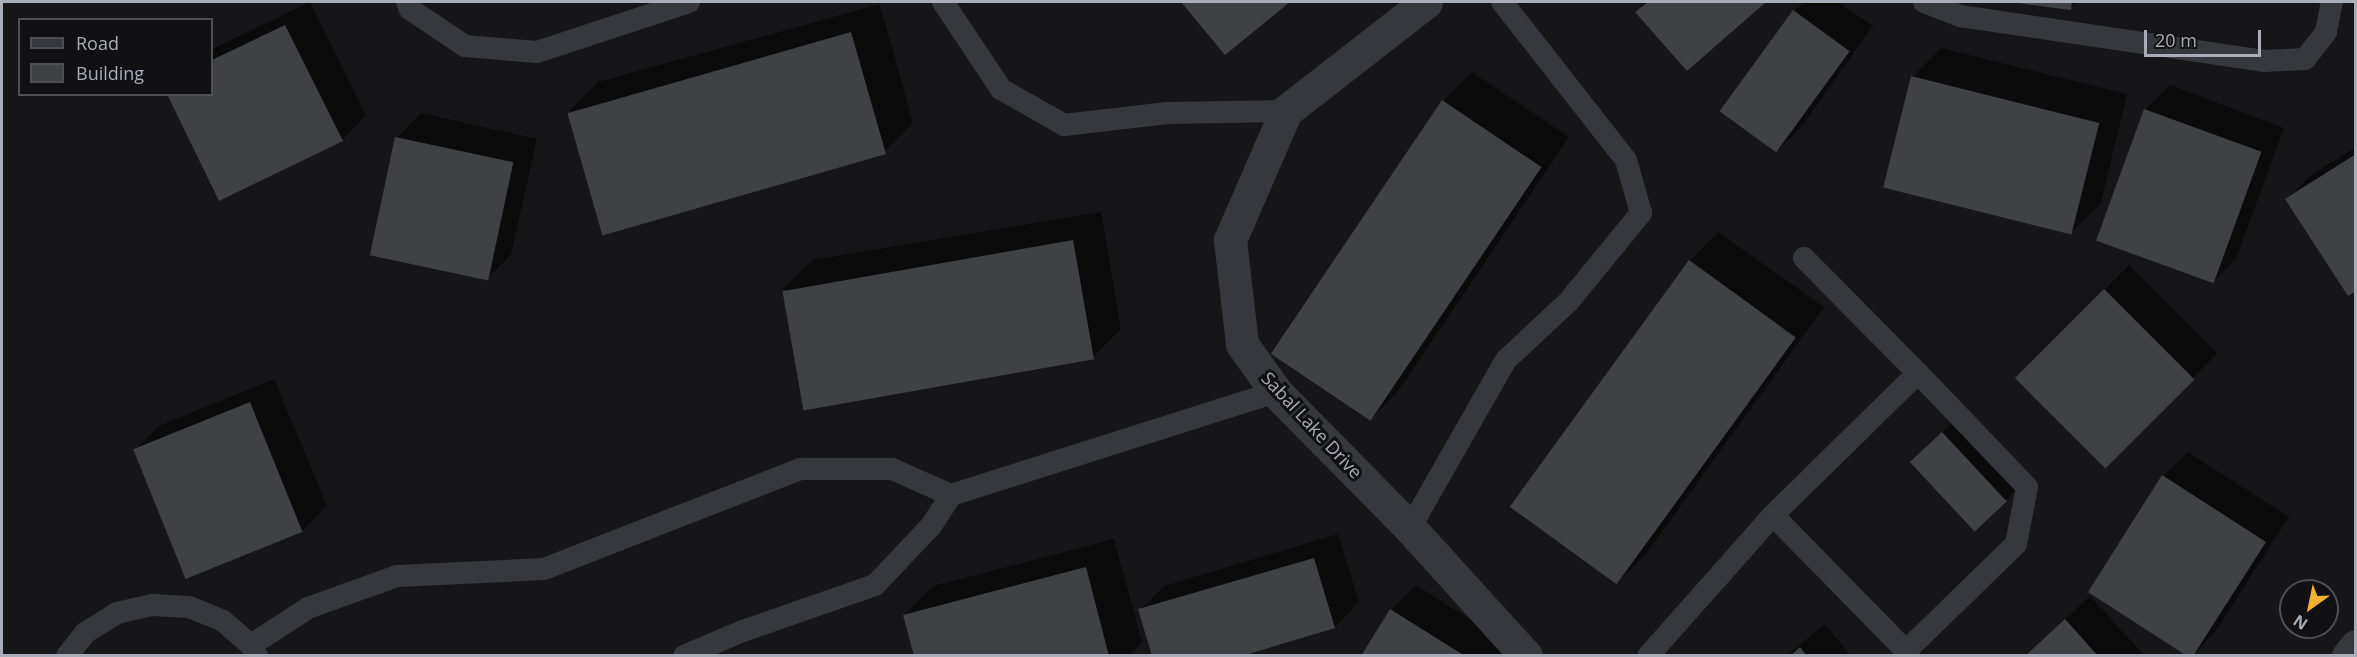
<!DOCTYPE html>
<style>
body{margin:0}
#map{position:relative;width:2357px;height:657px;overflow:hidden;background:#161618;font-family:"Open Sans",sans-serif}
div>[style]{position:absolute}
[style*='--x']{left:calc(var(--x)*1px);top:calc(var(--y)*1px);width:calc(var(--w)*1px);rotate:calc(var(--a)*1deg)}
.shadow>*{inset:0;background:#0007;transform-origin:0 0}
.building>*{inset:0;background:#404145;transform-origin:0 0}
.service>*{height:22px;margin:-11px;padding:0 11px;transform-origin:11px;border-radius:11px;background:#37383d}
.minor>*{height:33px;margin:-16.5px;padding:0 16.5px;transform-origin:16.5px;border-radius:16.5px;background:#37383d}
.tertiary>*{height:33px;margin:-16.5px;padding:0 16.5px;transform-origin:16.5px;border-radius:16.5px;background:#37383d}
span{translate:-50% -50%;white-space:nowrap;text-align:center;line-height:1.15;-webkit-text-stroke:6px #111113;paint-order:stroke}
.street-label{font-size:18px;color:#a8adb8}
.frame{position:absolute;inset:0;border:3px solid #a8adb8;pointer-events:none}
.legend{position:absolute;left:18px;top:18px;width:195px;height:78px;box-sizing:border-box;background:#111113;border:2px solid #4d4f55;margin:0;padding:8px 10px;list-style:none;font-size:18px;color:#a8adb8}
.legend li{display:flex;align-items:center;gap:12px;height:30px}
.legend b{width:30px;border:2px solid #4d4f55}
.north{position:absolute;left:2279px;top:579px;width:60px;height:60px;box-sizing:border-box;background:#111113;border:2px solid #4d4f55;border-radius:50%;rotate:213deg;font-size:16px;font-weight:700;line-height:24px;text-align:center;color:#a8adb8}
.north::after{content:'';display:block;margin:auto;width:21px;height:27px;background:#f2b134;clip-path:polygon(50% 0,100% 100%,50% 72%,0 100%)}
.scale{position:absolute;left:2144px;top:30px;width:117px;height:27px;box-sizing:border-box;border:3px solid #a8adb8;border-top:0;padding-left:8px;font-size:18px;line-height:21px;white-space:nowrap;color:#a8adb8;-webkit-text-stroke:4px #111113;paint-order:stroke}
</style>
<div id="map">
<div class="shadow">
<div style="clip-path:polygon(310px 2px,366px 115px,342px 140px,212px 94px,212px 49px)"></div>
<div style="clip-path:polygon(1183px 2px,1288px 2px,1225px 53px)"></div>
<div style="clip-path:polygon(1648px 2px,1763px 2px,1687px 69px,1638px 12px)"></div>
<div style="clip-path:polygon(1804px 2px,1838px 2px,1873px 26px,1802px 126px,1778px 150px,1794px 11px)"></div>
<div style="clip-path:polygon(2010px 2px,2077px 2px,2070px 8px)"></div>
<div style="clip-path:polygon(880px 4px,913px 123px,884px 152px,569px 111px,598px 82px)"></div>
<div style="clip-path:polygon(1941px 48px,2127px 94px,2101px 203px,2072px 232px,1912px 77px)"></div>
<div style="clip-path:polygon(1472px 72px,1569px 137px,1399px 390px,1371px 419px,1273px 354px,1443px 101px)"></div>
<div style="clip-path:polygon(2170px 85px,2284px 128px,2236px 259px,2212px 283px,2098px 240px,2146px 109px)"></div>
<div style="clip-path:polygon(421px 113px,537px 139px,511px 255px,487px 279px,397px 138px)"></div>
<div style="clip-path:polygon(2356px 147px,2356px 290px,2287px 199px,2311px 175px)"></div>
<div style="clip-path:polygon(1101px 212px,1121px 329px,1092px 358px,783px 289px,812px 260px)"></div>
<div style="clip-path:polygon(1718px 232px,1824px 307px,1646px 554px,1617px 583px,1690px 261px)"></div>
<div style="left:2129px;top:265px;width:125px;height:158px;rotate:45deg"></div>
<div style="clip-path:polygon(274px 379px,327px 506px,302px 531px,135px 450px,159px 426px)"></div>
<div style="clip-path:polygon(1961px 415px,2023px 483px,2006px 500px,1929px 444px)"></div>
<div style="clip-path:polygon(2188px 452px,2289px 517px,2215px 632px,2192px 656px,2163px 476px)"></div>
<div style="clip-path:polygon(1338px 534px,1359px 602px,1335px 627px,1140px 610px,1164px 586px)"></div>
<div style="clip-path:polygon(1114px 539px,1142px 642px,1129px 656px,915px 656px,904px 615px,933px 586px)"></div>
<div style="clip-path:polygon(1416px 585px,1528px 656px,1363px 656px,1391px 610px)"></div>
<div style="clip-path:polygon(2090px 596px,2145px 656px,2025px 656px)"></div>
<div style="clip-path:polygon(1825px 624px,1851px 656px,1786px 656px)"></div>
</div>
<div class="building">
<div style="clip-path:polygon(1181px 2px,1290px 2px,1225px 55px)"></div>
<div style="clip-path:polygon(1648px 2px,1766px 2px,1687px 71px,1635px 12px)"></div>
<div style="clip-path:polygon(2010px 2px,2072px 2px,2071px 10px)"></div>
<div style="left:1793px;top:10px;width:70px;height:125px;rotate:36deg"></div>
<div style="clip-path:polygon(285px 25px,343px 141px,219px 201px,167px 94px,212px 94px,212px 60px)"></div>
<div style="left:851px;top:32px;width:127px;height:295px;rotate:74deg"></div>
<div style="left:1911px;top:76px;width:194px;height:115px;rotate:14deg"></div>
<div style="left:1442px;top:100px;width:120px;height:306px;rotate:34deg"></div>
<div style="left:2144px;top:109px;width:125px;height:140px;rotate:20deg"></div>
<div style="left:395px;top:137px;width:121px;height:121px;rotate:12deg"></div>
<div style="clip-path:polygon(2356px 154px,2356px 291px,2348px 296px,2285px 199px)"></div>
<div style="left:1073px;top:240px;width:121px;height:295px;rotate:80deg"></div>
<div style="left:1689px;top:260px;width:132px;height:305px;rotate:36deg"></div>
<div style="left:2104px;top:289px;width:128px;height:126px;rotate:45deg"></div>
<div style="left:250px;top:402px;width:140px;height:126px;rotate:68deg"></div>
<div style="left:1942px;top:432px;width:95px;height:44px;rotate:47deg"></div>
<div style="clip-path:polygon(2162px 475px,2266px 542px,2193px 656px,2187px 656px,2088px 592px)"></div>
<div style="clip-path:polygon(1314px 558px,1335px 628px,1242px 656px,1152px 656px,1138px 609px)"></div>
<div style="clip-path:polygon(1086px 567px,1109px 656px,914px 656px,903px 615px)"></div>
<div style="clip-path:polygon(1390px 609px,1465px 656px,1361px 656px)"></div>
<div style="clip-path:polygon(2065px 619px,2098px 656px,2025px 656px)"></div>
<div style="clip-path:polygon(1800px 647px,1807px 656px,1790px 656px)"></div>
</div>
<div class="service">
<div style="--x:407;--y:2;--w:8;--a:67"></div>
<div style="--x:410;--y:9;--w:66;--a:33.9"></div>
<div style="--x:465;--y:46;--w:72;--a:4.8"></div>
<div style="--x:537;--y:52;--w:160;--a:-18.2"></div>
<div style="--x:943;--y:2;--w:105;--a:56.3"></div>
<div style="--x:1001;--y:89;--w:73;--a:29.7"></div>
<div style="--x:1064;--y:125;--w:104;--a:-6.6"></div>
<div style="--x:1167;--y:113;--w:119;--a:-1"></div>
<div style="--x:1924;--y:2;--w:39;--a:21"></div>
<div style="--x:1960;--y:16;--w:307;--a:8.4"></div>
<div style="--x:2264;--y:61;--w:41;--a:-2.8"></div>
<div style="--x:2305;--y:59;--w:34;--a:-52"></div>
<div style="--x:2326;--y:32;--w:31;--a:-79"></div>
<div style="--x:1804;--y:258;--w:162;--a:45.3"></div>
<div style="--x:1410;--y:528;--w:193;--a:-60.3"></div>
<div style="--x:1506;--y:360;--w:86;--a:-43.1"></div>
<div style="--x:1569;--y:301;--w:114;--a:-50.7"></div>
<div style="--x:1641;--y:213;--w:55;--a:-105.8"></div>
<div style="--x:1626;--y:160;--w:201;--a:-128.1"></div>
<div style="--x:251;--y:645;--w:68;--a:-33"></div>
<div style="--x:308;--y:608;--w:95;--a:-19.8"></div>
<div style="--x:397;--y:576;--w:147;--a:-2.7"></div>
<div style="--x:544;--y:569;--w:276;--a:-21.3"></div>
<div style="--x:801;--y:469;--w:91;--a:0"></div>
<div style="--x:892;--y:469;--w:64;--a:23.8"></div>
<div style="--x:951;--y:495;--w:341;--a:-17.6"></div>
<div style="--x:67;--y:656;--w:29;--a:-52"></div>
<div style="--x:85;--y:633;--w:38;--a:-32"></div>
<div style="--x:117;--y:613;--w:36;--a:-13"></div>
<div style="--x:152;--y:605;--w:37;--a:3"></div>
<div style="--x:189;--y:607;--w:37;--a:22"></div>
<div style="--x:223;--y:621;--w:37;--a:41"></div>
<div style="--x:251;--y:645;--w:13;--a:61"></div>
<div style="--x:684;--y:656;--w:64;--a:-23"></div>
<div style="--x:743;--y:631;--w:140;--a:-19.2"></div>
<div style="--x:875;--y:585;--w:81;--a:-46.5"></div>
<div style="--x:931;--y:526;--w:37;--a:-57"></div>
<div style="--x:1648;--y:656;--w:188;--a:-48.4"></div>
<div style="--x:1773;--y:515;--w:203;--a:-44.4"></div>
<div style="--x:1918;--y:373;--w:158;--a:46.3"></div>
<div style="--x:2027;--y:487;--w:58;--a:100.9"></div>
<div style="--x:2016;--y:544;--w:153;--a:135.8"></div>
<div style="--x:1906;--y:651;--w:190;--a:-134.4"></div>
</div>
<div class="minor">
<div style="--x:1426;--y:2;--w:177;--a:142.1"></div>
<div style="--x:1286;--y:111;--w:141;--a:113.5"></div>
<div style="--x:1230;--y:240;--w:105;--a:83.4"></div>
<div style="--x:1242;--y:344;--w:59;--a:54.7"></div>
<div style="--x:1276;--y:392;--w:191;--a:45.4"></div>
<div style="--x:1410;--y:528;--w:173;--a:47.8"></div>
</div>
<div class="tertiary">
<div style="--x:2348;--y:656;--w:13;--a:-51"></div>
</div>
<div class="street-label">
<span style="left:1312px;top:425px;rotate:47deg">Sabal Lake Drive</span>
</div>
<div class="frame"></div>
<ul class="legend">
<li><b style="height:8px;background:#37383d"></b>Road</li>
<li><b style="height:16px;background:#404145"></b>Building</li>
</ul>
<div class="north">N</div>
<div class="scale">20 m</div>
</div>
